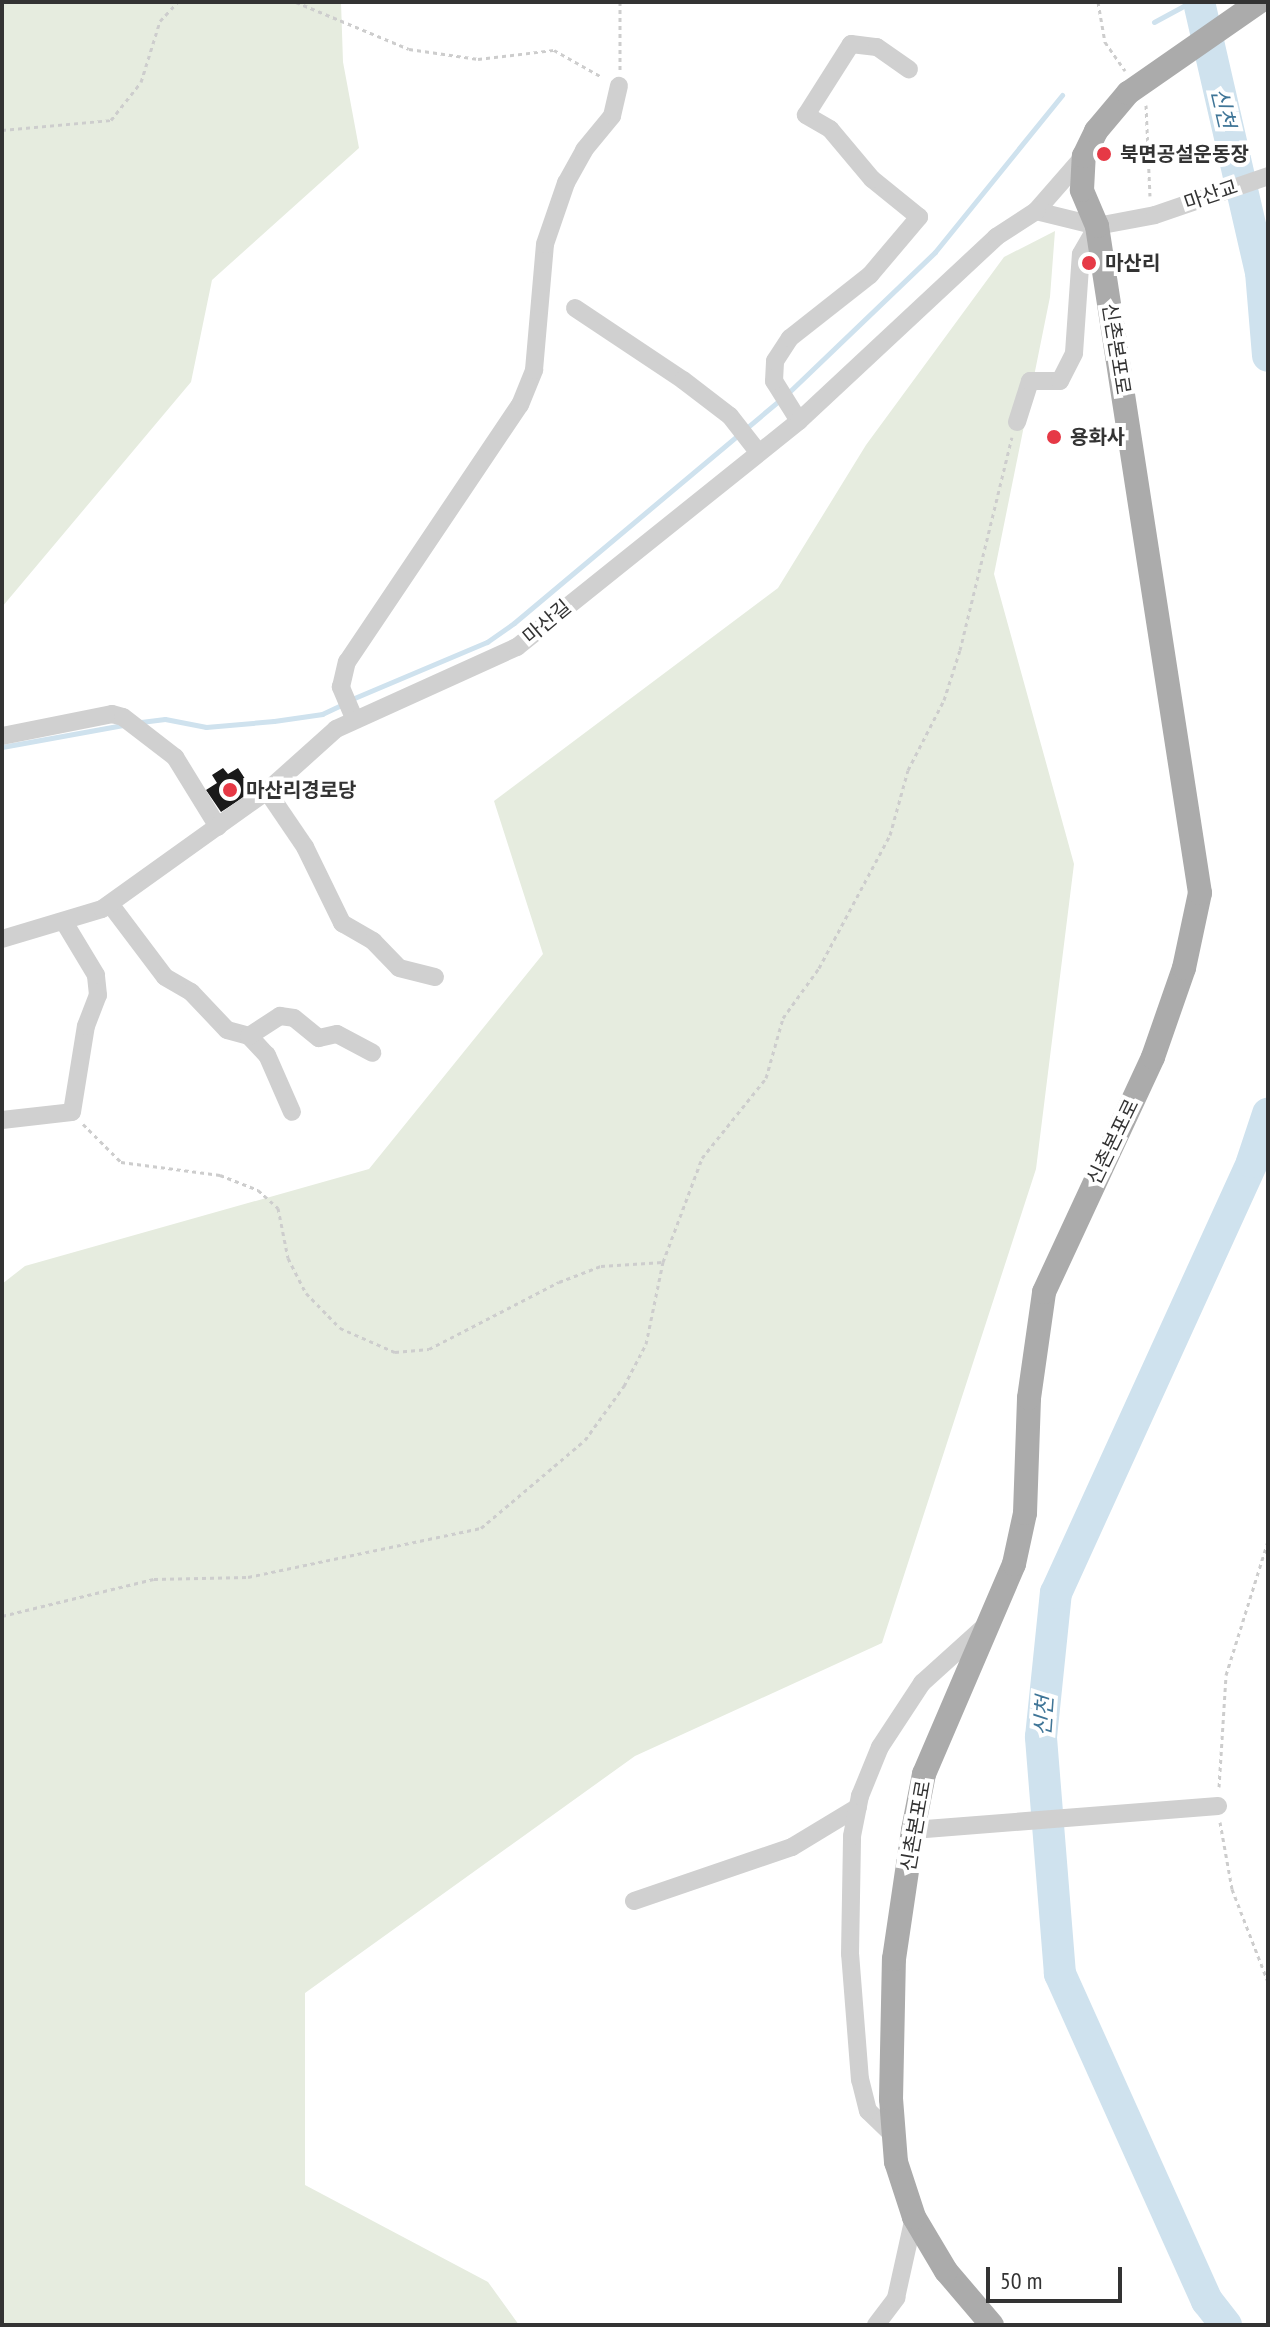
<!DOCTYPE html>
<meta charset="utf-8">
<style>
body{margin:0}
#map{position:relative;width:1270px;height:2327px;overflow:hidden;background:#fff;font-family:"PT Sans Narrow","Noto Sans KR",sans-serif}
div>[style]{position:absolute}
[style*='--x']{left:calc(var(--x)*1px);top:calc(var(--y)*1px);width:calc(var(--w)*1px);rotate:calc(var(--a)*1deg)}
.green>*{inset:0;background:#e6ecdf}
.stream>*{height:5px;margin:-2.5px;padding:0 2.5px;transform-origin:2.5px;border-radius:2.5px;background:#cfe2ee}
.river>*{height:32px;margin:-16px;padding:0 16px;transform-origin:16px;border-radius:16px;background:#cfe2ee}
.building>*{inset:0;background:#1a1a1a}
.path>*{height:3px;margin-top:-1.5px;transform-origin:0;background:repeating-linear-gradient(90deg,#cdcdcd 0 4px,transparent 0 8px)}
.minor>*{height:18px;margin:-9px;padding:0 9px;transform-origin:9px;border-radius:9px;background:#d0d0d0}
.major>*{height:24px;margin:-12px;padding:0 12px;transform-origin:12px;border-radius:12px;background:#ababab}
.major-bridge>*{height:24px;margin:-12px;padding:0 12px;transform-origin:12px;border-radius:12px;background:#ababab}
.dots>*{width:22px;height:22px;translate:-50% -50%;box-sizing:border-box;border:4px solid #fff;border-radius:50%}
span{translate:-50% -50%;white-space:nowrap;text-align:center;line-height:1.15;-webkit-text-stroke:8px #fff;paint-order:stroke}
.poi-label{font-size:20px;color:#333;font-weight:700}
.left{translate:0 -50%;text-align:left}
.street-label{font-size:20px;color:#333}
.water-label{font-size:22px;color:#3f7597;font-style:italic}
.frame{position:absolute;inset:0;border:4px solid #333;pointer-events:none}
.scale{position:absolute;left:986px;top:2267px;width:136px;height:36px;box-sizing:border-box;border:4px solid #333;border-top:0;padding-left:10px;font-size:24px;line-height:28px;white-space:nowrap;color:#333;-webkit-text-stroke:6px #fff;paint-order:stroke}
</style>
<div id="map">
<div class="green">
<div style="clip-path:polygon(2px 2px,341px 2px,343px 62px,359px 148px,212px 280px,191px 382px,2px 607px)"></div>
<div style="clip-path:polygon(1055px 231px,1050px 297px,994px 574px,1074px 864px,1036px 1169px,882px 1643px,635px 1756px,305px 1993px,305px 2185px,488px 2282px,519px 2325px,2px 2325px,2px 1284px,25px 1266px,369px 1169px,543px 954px,494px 801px,778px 588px,866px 445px,1004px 257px)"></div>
</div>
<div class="stream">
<div style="--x:1154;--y:22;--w:42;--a:-28.4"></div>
<div style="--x:787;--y:394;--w:205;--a:-43.8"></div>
<div style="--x:935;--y:252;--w:202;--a:-51"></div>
<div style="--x:352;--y:699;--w:147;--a:-22.9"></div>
<div style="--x:487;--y:642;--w:33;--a:-35"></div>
<div style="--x:514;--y:623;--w:346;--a:-40"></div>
<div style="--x:141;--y:722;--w:24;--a:-7"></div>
<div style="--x:165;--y:719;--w:42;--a:11"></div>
<div style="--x:206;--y:727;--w:68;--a:-5"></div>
<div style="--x:274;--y:721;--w:49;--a:-8.3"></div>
<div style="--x:322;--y:714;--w:23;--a:-25"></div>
<div style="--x:2;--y:747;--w:123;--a:-10.3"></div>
</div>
<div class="river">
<div style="--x:1199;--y:2;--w:277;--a:77.1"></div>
<div style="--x:1261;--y:272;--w:84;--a:85.2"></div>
<div style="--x:1226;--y:2325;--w:31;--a:-128"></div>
<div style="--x:1207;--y:2301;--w:359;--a:-114.2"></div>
<div style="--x:1060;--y:1974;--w:238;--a:-94.6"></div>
<div style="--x:1041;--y:1737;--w:145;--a:-84.1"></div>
<div style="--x:1056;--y:1593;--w:473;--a:-65.5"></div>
<div style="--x:1252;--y:1162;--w:51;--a:-71.6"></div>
</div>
<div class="building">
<div style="clip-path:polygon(223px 768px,228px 774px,238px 768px,253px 791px,221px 812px,206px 790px,217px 783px,212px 775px)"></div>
</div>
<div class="path">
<div style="--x:296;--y:2;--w:122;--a:22.6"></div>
<div style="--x:409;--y:49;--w:70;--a:8.2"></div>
<div style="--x:478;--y:59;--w:77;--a:-6.8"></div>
<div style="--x:554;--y:50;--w:55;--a:29.4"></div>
<div style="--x:620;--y:2;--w:68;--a:90"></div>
<div style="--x:1098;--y:2;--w:41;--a:80.1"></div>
<div style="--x:1105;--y:42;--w:35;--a:55"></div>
<div style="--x:1146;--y:105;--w:91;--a:87.5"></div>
<div style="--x:2;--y:130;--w:109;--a:-5.2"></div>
<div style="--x:111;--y:120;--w:48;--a:-51.7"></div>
<div style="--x:141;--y:82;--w:64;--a:-72.7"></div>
<div style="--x:160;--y:21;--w:26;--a:-47"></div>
<div style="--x:83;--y:1124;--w:54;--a:45"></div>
<div style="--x:121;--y:1162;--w:100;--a:7.5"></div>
<div style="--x:220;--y:1175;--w:41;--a:21.5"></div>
<div style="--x:258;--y:1190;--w:27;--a:42"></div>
<div style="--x:278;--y:1208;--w:51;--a:78.7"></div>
<div style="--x:288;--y:1258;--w:39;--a:63"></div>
<div style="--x:306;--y:1293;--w:49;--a:45.8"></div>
<div style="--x:340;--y:1328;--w:60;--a:23.6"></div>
<div style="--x:395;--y:1352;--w:34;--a:-5"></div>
<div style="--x:429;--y:1349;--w:146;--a:-27.3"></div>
<div style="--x:559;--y:1282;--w:45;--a:-20.9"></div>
<div style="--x:601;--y:1266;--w:62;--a:-3.7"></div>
<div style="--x:2;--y:1616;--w:156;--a:-13.7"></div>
<div style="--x:154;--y:1579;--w:94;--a:-1.2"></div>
<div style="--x:248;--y:1577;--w:238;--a:-11.9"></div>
<div style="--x:481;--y:1528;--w:136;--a:-40.2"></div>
<div style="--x:585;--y:1440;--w:67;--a:-54.2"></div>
<div style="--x:624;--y:1386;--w:47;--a:-62.4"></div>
<div style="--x:646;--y:1344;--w:84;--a:-78.3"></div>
<div style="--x:663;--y:1262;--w:111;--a:-69.4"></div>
<div style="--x:702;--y:1158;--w:102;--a:-51.3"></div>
<div style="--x:766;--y:1078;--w:62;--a:-74.2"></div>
<div style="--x:783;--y:1018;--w:62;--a:-54.2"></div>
<div style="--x:819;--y:968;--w:151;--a:-61.9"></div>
<div style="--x:890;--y:835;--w:67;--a:-74.5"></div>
<div style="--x:908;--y:770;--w:79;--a:-62.8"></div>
<div style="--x:944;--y:700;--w:52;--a:-72.3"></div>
<div style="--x:960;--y:650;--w:219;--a:-76.3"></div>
<div style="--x:1219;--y:1787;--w:112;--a:-86.4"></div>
<div style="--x:1226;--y:1675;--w:140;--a:-72.6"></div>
<div style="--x:1220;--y:1822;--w:68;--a:79.8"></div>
<div style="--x:1232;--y:1889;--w:100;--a:68.8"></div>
</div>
<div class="minor">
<div style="--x:1084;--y:156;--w:73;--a:131.1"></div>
<div style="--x:1036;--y:211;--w:63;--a:13.8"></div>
<div style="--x:1097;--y:226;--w:59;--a:-10.7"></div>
<div style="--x:1155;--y:215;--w:120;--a:-19"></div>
<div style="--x:575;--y:308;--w:130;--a:33.7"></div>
<div style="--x:683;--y:380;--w:59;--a:37.5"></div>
<div style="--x:730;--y:416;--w:46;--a:52.1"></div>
<div style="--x:799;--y:421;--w:47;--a:-122"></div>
<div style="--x:774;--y:381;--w:20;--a:-87"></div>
<div style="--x:775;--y:361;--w:27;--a:-57"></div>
<div style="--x:790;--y:338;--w:102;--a:-38.2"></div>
<div style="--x:870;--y:275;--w:76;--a:-49.8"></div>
<div style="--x:919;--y:217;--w:60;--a:-141"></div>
<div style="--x:872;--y:179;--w:65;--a:-130"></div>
<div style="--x:830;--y:129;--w:28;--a:-150"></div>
<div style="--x:806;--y:115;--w:84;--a:-57.6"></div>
<div style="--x:851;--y:44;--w:26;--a:7"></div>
<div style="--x:877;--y:47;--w:39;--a:35"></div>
<div style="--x:1017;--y:422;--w:43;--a:-72.4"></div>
<div style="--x:1030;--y:381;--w:30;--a:0"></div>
<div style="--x:1060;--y:381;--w:31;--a:-63"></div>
<div style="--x:1074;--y:353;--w:99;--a:-86"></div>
<div style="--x:1081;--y:254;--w:32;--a:-60"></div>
<div style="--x:354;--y:718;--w:34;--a:-113"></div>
<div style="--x:341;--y:687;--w:26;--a:-77"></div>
<div style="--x:347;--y:662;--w:310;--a:-56.1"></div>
<div style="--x:520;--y:405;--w:38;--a:-68"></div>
<div style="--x:534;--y:370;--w:126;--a:-85"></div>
<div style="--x:545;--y:244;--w:65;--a:-71"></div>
<div style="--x:566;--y:183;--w:38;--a:-61"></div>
<div style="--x:584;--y:150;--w:44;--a:-50.5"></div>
<div style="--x:612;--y:116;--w:31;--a:-77"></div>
<div style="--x:2;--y:736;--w:112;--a:-11.3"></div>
<div style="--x:112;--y:714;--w:11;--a:15"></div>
<div style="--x:123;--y:717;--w:66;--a:37.6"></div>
<div style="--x:175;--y:757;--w:82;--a:58.4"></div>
<div style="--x:267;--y:791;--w:68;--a:55.8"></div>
<div style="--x:305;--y:847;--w:85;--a:64"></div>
<div style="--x:342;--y:923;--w:36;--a:30"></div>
<div style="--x:373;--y:941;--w:37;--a:46"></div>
<div style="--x:399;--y:968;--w:37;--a:14"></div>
<div style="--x:110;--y:904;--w:91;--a:53"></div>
<div style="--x:165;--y:977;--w:30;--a:30"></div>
<div style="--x:191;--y:992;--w:52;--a:46.5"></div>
<div style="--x:227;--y:1030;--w:23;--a:15"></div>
<div style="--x:249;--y:1036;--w:26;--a:47"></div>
<div style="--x:267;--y:1055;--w:62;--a:66.3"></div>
<div style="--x:2;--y:939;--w:104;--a:-16.7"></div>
<div style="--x:102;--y:909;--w:203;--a:-35.6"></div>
<div style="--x:267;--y:791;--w:93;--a:-41.9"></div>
<div style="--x:336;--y:729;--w:199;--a:-24.4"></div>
<div style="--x:517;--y:647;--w:361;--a:-38.7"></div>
<div style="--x:799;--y:421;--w:270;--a:-43"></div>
<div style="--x:996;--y:237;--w:48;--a:-33"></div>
<div style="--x:249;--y:1036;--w:37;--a:-33"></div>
<div style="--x:280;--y:1016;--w:14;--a:8"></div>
<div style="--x:294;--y:1018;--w:32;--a:39"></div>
<div style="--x:319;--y:1038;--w:18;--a:-13"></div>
<div style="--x:337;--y:1034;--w:40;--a:28"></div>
<div style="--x:2;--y:1120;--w:70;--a:-6.5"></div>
<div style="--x:72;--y:1112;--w:87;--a:-80.8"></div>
<div style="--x:86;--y:1026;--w:33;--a:-69"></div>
<div style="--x:98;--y:995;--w:20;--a:-96"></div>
<div style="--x:96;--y:975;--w:62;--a:-121.1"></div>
<div style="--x:913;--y:1830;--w:306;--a:-4.5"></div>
<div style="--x:634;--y:1901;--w:167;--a:-18.9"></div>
<div style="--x:792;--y:1847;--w:77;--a:-31.2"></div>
<div style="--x:892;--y:2134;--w:33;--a:-136"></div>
<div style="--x:868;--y:2111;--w:32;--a:-104"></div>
<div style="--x:860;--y:2080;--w:126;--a:-94.5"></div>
<div style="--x:850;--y:1954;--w:118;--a:-89"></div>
<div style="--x:852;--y:1836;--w:41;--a:-78.7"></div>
<div style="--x:860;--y:1796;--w:53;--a:-67.8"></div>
<div style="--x:880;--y:1747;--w:77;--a:-56.7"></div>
<div style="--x:922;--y:1683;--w:84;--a:-42.1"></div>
<div style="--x:876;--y:2325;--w:34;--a:-53"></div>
<div style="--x:896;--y:2298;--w:83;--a:-77.5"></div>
</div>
<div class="major">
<div style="--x:992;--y:2325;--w:71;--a:-130.4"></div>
<div style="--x:946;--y:2271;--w:63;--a:-120.7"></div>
<div style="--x:914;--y:2217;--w:58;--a:-108.1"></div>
<div style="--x:896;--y:2162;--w:63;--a:-94.5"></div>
<div style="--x:891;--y:2099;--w:140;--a:-88.8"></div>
<div style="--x:894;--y:1959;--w:130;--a:-81.6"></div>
<div style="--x:913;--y:1830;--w:57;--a:-78.9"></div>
<div style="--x:924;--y:1774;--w:228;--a:-66.8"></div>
<div style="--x:1014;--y:1564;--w:52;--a:-77.8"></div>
<div style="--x:1025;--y:1513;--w:115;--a:-88"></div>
<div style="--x:1029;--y:1398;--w:107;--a:-81.9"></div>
<div style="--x:1044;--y:1292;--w:259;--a:-65.1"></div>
<div style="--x:1153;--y:1057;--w:94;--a:-70.8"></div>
<div style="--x:1184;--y:968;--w:77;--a:-78"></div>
<div style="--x:1200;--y:893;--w:675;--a:-98.78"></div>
<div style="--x:1097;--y:226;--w:39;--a:-113"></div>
<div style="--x:1082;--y:190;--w:34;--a:-87"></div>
<div style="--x:1084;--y:156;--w:28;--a:-64"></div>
<div style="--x:1096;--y:131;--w:50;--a:-49.9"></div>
</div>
<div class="major-bridge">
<div style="--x:1128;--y:93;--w:160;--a:-34.8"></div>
</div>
<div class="dots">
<div style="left:1104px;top:154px;background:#e63946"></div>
<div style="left:1089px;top:263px;background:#e63946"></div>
<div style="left:1054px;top:437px;background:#e63946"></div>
<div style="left:230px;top:790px;background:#e63946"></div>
</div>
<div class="poi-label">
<span class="left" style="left:1120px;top:154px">북면공설운동장</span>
<span class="left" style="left:1105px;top:263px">마산리</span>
<span class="left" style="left:1070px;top:437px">용화사</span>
<span class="left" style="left:246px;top:790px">마산리경로당</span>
</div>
<div class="street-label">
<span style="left:1211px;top:195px;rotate:-19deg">마산교</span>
<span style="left:1116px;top:349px;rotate:81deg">신촌본포로</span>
<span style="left:547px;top:622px;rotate:-40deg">마산길</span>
<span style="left:1113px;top:1142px;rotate:-64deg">신촌본포로</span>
<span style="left:916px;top:1826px;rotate:-80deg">신촌본포로</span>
</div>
<div class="water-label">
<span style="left:1223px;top:108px;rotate:77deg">신천</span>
<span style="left:1044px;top:1716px;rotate:-86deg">신천</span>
</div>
<div class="frame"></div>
<div class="scale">50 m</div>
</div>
